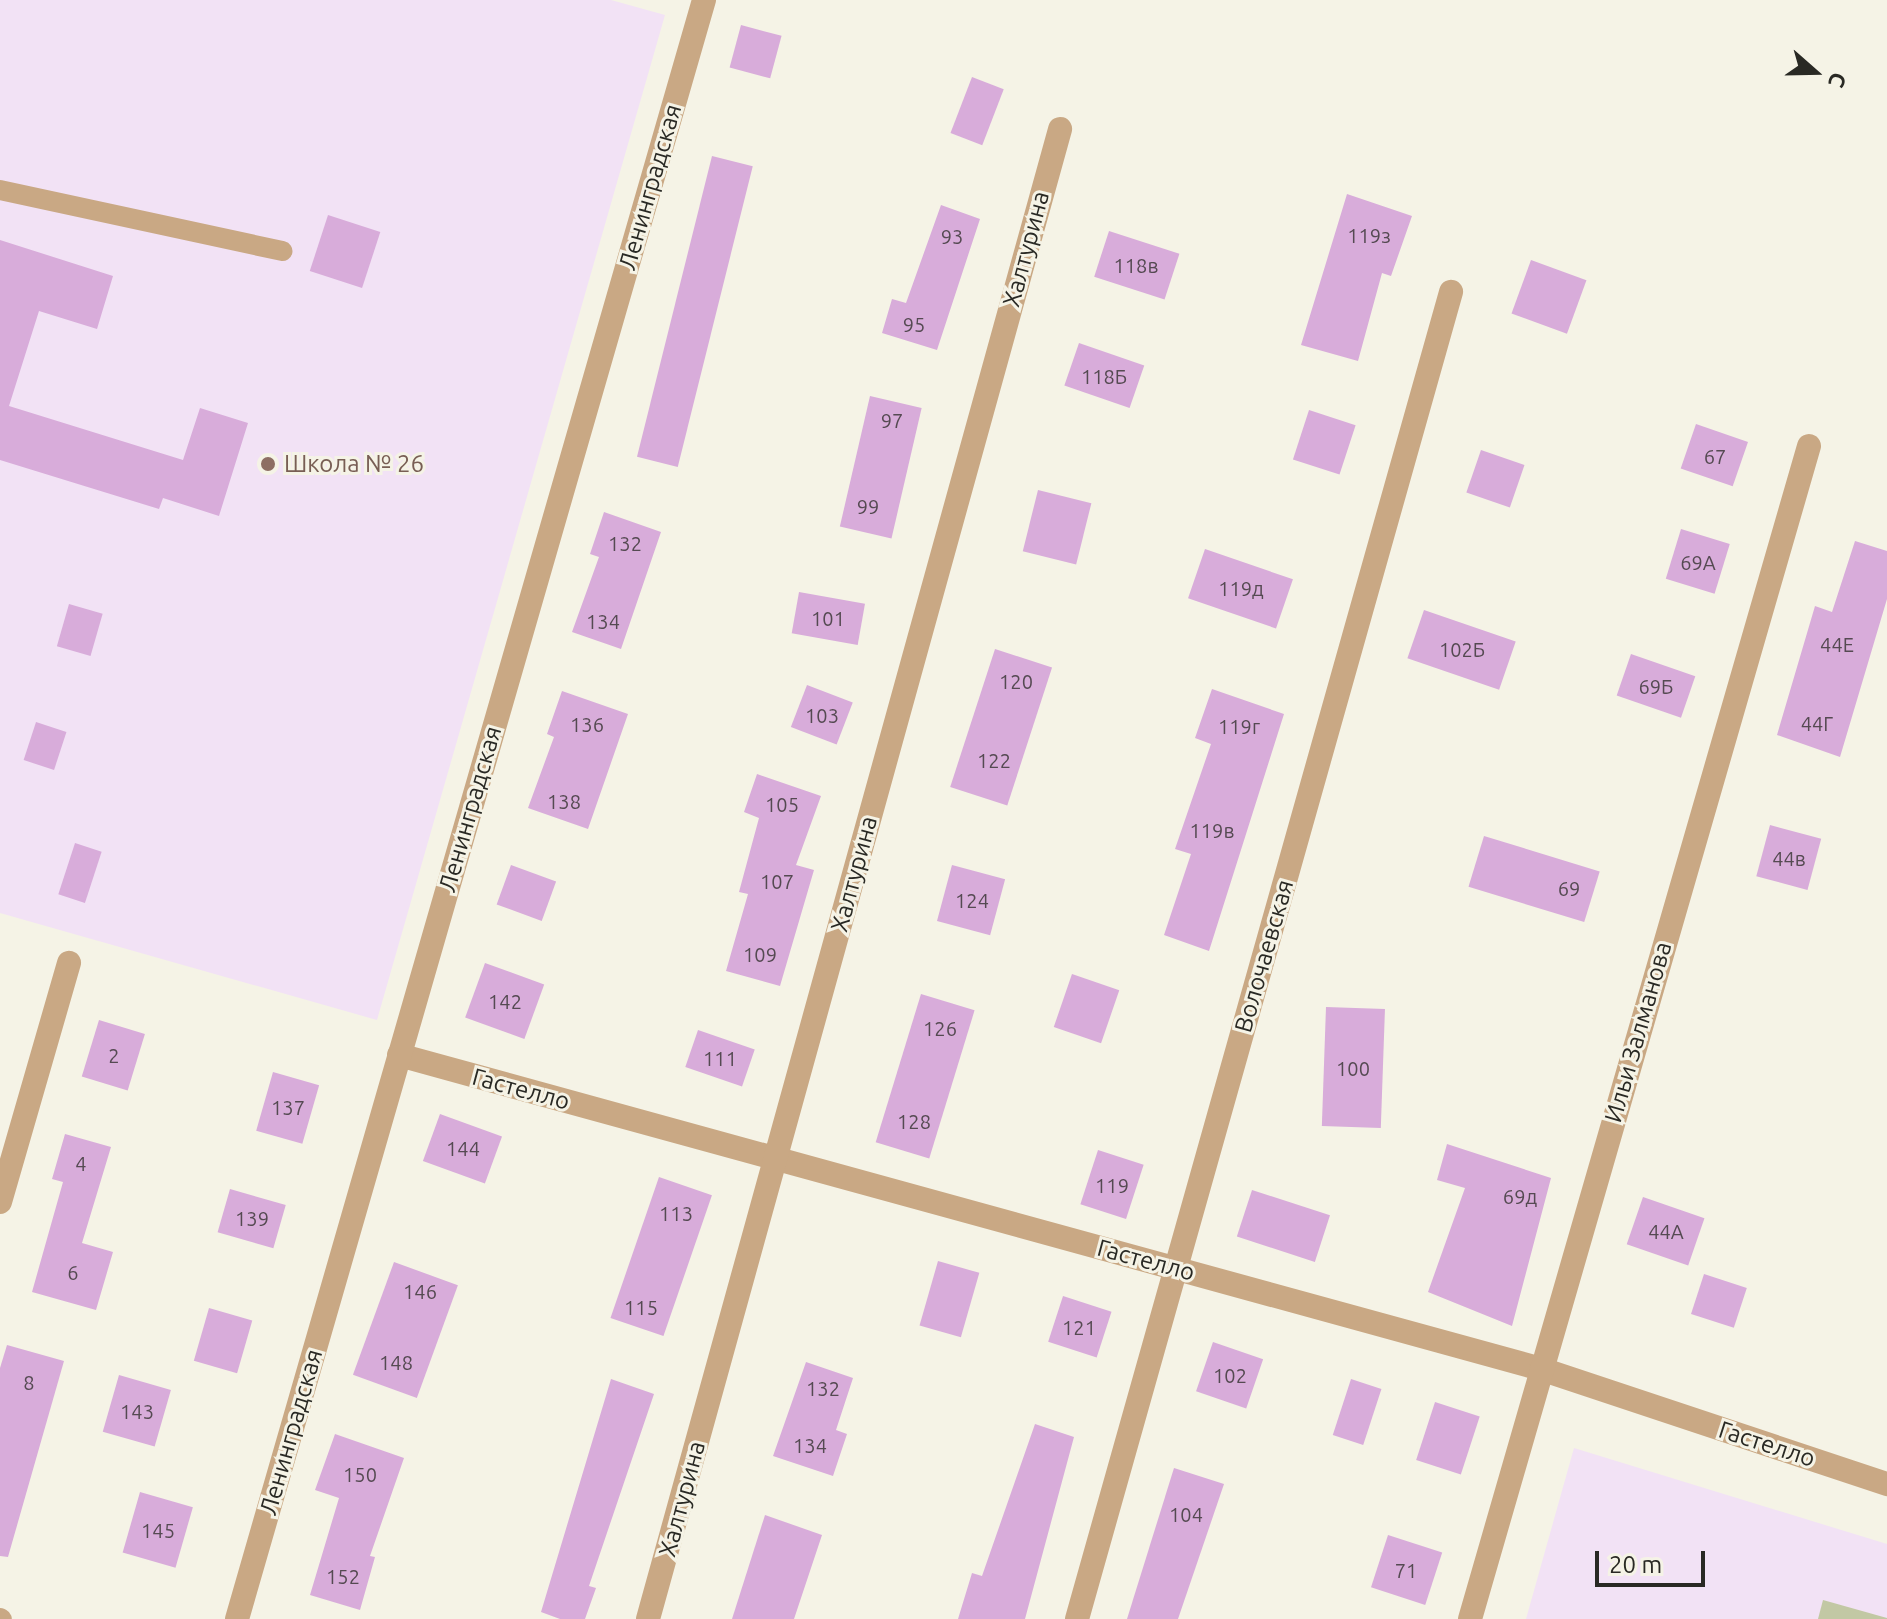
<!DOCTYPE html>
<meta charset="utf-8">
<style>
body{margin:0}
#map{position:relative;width:1887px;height:1619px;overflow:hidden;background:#f5f3e6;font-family:Ubuntu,sans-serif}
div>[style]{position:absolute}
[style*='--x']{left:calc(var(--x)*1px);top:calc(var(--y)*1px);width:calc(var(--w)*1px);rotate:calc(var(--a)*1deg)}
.education>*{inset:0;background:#f2e2f5}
.green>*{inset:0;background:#c2c8a4}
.building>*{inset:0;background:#d8acda;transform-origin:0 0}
.lane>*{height:20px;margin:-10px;padding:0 10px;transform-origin:10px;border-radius:10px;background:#c9a884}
.street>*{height:24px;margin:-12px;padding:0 12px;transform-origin:12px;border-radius:12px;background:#c9a884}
.dots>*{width:22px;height:22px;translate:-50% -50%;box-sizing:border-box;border:4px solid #f5f3e6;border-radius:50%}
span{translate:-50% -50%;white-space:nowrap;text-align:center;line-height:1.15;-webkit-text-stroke:6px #f5f3e6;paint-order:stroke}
.number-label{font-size:20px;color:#554a52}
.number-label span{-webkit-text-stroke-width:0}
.street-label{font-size:24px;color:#292924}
.education-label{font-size:24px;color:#785e54}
.left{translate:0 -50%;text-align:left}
.north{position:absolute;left:1775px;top:32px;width:80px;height:80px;-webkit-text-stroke:6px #f5f3e6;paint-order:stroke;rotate:110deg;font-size:22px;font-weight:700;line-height:32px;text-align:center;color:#292924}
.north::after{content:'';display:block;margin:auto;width:28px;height:36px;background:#292924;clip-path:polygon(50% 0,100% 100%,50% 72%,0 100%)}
.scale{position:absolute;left:1595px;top:1551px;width:110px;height:36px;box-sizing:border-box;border:4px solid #292924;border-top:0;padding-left:10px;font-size:24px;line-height:28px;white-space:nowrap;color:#292924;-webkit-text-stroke:6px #f5f3e6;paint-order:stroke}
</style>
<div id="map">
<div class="education">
<div style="clip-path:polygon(0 0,611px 0,665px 15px,377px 1020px,0 913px)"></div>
<div style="clip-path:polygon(1574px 1448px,1887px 1544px,1887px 1619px,1526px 1619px)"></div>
</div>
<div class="green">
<div style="clip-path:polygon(1823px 1600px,1887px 1618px,1887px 1619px,1818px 1619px)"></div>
</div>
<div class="building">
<div style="left:741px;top:25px;width:42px;height:44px;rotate:15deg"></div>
<div style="left:972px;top:77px;width:34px;height:60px;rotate:21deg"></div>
<div style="left:712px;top:156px;width:42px;height:310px;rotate:14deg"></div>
<div style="clip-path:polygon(1347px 194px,1412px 216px,1391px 276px,1382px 273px,1358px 361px,1301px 345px)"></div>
<div style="clip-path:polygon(941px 205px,980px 219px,937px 350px,882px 333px,892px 299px,906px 303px)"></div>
<div style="left:328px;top:215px;width:55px;height:59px;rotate:18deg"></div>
<div style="left:1109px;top:231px;width:74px;height:48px;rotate:18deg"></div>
<div style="clip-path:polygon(0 240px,113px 276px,97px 329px,39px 311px,9px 406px,183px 460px,200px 408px,248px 423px,219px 516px,163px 498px,159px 509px,0 460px)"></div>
<div style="left:1531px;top:260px;width:59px;height:57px;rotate:20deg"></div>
<div style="left:1079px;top:343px;width:69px;height:45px;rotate:19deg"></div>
<div style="left:870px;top:396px;width:53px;height:134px;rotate:13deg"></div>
<div style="left:1309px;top:410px;width:49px;height:52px;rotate:18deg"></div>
<div style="left:1696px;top:424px;width:55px;height:47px;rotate:19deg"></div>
<div style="left:1481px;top:450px;width:46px;height:45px;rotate:19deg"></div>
<div style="left:1038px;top:490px;width:55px;height:63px;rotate:14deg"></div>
<div style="clip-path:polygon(604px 512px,661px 532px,621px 649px,572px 632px,599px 557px,590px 554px)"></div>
<div style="left:1681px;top:529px;width:51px;height:52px;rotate:17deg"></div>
<div style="clip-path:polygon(1855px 541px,1887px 551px,1887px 599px,1840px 757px,1777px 735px,1815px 606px,1832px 612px)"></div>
<div style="left:1205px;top:549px;width:93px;height:52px;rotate:19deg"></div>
<div style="left:799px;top:592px;width:67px;height:42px;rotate:10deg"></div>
<div style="left:69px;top:604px;width:35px;height:44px;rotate:16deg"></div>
<div style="left:1424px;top:610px;width:97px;height:51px;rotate:19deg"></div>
<div style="left:995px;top:649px;width:60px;height:145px;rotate:18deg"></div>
<div style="left:1631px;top:654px;width:68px;height:44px;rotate:19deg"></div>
<div style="left:807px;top:685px;width:49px;height:45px;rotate:21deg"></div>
<div style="clip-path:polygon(1212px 689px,1284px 714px,1209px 951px,1164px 935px,1191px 854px,1175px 849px,1211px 744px,1195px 738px)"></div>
<div style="clip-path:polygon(562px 691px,628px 714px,588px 829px,528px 808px,554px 737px,547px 734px)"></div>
<div style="left:36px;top:722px;width:32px;height:40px;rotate:18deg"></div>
<div style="clip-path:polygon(757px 774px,821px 796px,796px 865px,814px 870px,780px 986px,726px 971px,748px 894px,739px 892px,759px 818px,744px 812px)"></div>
<div style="left:1770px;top:825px;width:53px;height:53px;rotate:15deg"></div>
<div style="left:1484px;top:836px;width:121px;height:53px;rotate:17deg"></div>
<div style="left:75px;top:843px;width:28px;height:54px;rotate:18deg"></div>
<div style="left:511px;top:865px;width:48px;height:42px;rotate:20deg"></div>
<div style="left:952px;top:865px;width:55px;height:58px;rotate:15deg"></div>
<div style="left:485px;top:963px;width:63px;height:58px;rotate:20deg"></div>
<div style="left:1072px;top:974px;width:50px;height:56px;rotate:19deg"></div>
<div style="left:921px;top:994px;width:56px;height:155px;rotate:17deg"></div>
<div style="left:1326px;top:1007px;width:59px;height:119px;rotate:2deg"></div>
<div style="left:99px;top:1020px;width:48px;height:59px;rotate:17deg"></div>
<div style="left:698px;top:1030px;width:60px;height:39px;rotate:19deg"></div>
<div style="left:273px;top:1072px;width:48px;height:61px;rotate:16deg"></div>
<div style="left:440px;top:1114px;width:66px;height:50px;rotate:20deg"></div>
<div style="clip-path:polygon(65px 1134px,111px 1147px,82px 1243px,113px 1252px,96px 1310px,32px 1292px,63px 1182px,52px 1179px)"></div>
<div style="clip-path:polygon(1447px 1144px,1551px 1178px,1512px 1326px,1428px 1292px,1465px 1188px,1437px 1180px)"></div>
<div style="left:1098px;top:1150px;width:48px;height:57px;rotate:18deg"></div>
<div style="left:659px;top:1177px;width:56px;height:149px;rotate:19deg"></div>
<div style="left:230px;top:1189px;width:58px;height:45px;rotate:16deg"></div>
<div style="left:1252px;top:1190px;width:82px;height:49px;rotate:18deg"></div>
<div style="left:1643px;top:1197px;width:65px;height:50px;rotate:19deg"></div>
<div style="left:938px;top:1261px;width:43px;height:67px;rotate:16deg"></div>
<div style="left:394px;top:1262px;width:68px;height:120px;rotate:20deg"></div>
<div style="left:1704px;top:1274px;width:45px;height:42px;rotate:18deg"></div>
<div style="left:1063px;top:1296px;width:51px;height:48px;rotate:18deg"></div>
<div style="left:209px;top:1308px;width:45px;height:55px;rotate:16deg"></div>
<div style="left:1213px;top:1342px;width:53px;height:52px;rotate:19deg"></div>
<div style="clip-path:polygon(7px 1345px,64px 1361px,8px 1557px,0 1556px,0 1368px)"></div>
<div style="clip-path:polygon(806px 1362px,853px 1378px,836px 1430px,847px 1434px,833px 1476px,773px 1456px)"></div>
<div style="left:119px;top:1375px;width:54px;height:59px;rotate:16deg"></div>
<div style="clip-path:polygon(611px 1379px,654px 1394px,589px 1586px,596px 1588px,585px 1619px,560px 1619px,541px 1612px)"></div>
<div style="left:1351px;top:1379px;width:32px;height:59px;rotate:18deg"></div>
<div style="left:1435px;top:1402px;width:47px;height:61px;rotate:18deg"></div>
<div style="clip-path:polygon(1035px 1424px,1074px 1437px,1025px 1619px,958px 1619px,972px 1573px,982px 1576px)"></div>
<div style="clip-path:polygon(335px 1434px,404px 1458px,370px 1556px,375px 1557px,360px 1610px,310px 1595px,339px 1498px,315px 1490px)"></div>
<div style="clip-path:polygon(1174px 1468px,1224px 1484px,1178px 1619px,1127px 1619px)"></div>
<div style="left:140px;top:1492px;width:55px;height:63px;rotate:16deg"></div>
<div style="clip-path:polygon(765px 1515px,822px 1535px,794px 1619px,732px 1619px)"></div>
<div style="left:1388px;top:1535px;width:57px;height:55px;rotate:18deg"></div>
</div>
<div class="lane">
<div style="--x:0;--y:190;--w:289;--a:12.2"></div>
<div style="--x:0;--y:1618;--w:2;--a:27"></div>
</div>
<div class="street">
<div style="--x:399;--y:1055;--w:1184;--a:15.37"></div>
<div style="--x:1541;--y:1369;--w:365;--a:18.4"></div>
<div style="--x:0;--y:1202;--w:249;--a:-73.9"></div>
<div style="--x:237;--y:1619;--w:1685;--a:-73.91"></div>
<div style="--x:648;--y:1619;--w:1546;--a:-74.54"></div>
<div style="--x:1077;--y:1619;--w:1379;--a:-74.26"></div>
<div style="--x:1470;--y:1619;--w:1221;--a:-73.88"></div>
</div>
<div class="dots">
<div style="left:268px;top:464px;background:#8d6e63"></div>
</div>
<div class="number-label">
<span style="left:1369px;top:235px">119з</span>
<span style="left:952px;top:236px">93</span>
<span style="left:1136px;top:265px">118в</span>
<span style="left:914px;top:324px">95</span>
<span style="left:1104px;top:376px">118Б</span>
<span style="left:892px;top:420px">97</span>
<span style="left:1715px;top:456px">67</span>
<span style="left:868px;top:506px">99</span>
<span style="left:625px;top:543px">132</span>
<span style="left:1698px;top:562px">69А</span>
<span style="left:1241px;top:588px">119д</span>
<span style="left:828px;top:618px">101</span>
<span style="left:603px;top:621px">134</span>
<span style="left:1837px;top:644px">44Е</span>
<span style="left:1462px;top:649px">102Б</span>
<span style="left:1016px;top:681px">120</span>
<span style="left:1656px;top:686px">69Б</span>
<span style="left:822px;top:715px">103</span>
<span style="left:1817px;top:723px">44Г</span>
<span style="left:587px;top:724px">136</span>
<span style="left:1239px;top:726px">119г</span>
<span style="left:994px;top:760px">122</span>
<span style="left:564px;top:801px">138</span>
<span style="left:782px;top:804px">105</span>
<span style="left:1212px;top:830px">119в</span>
<span style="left:1789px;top:858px">44в</span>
<span style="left:777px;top:881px">107</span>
<span style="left:1569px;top:888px">69</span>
<span style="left:972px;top:900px">124</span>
<span style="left:760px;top:954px">109</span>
<span style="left:505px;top:1001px">142</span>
<span style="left:940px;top:1028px">126</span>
<span style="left:114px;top:1055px">2</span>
<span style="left:720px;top:1058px">111</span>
<span style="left:1353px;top:1068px">100</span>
<span style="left:288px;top:1107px">137</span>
<span style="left:914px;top:1121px">128</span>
<span style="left:463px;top:1148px">144</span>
<span style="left:81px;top:1163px">4</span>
<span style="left:1112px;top:1185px">119</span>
<span style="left:1520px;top:1196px">69д</span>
<span style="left:676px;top:1213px">113</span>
<span style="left:252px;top:1218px">139</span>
<span style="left:1666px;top:1231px">44А</span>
<span style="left:73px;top:1272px">6</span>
<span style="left:420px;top:1291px">146</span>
<span style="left:641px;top:1307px">115</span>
<span style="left:1079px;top:1327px">121</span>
<span style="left:396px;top:1362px">148</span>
<span style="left:1230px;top:1375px">102</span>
<span style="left:29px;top:1382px">8</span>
<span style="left:823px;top:1388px">132</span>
<span style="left:137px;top:1411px">143</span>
<span style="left:810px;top:1445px">134</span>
<span style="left:360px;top:1474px">150</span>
<span style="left:1186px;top:1514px">104</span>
<span style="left:158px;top:1530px">145</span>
<span style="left:1406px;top:1570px">71</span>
<span style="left:343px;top:1576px">152</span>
</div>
<div class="street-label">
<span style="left:650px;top:187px;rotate:-74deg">Ленинградская</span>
<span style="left:1026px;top:249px;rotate:-75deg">Халтурина</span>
<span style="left:470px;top:809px;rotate:-74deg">Ленинградская</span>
<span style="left:854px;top:874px;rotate:-75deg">Халтурина</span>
<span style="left:1264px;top:956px;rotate:-74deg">Волочаевская</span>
<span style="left:1638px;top:1032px;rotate:-74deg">Ильи Залманова</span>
<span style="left:521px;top:1089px;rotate:15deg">Гастелло</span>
<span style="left:1146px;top:1260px;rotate:15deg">Гастелло</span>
<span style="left:291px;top:1432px;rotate:-74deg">Ленинградская</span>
<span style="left:1767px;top:1444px;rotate:18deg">Гастелло</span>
<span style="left:682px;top:1499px;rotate:-75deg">Халтурина</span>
</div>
<div class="education-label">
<span class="left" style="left:284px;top:464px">Школа № 26</span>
</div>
<div class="north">С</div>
<div class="scale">20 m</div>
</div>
